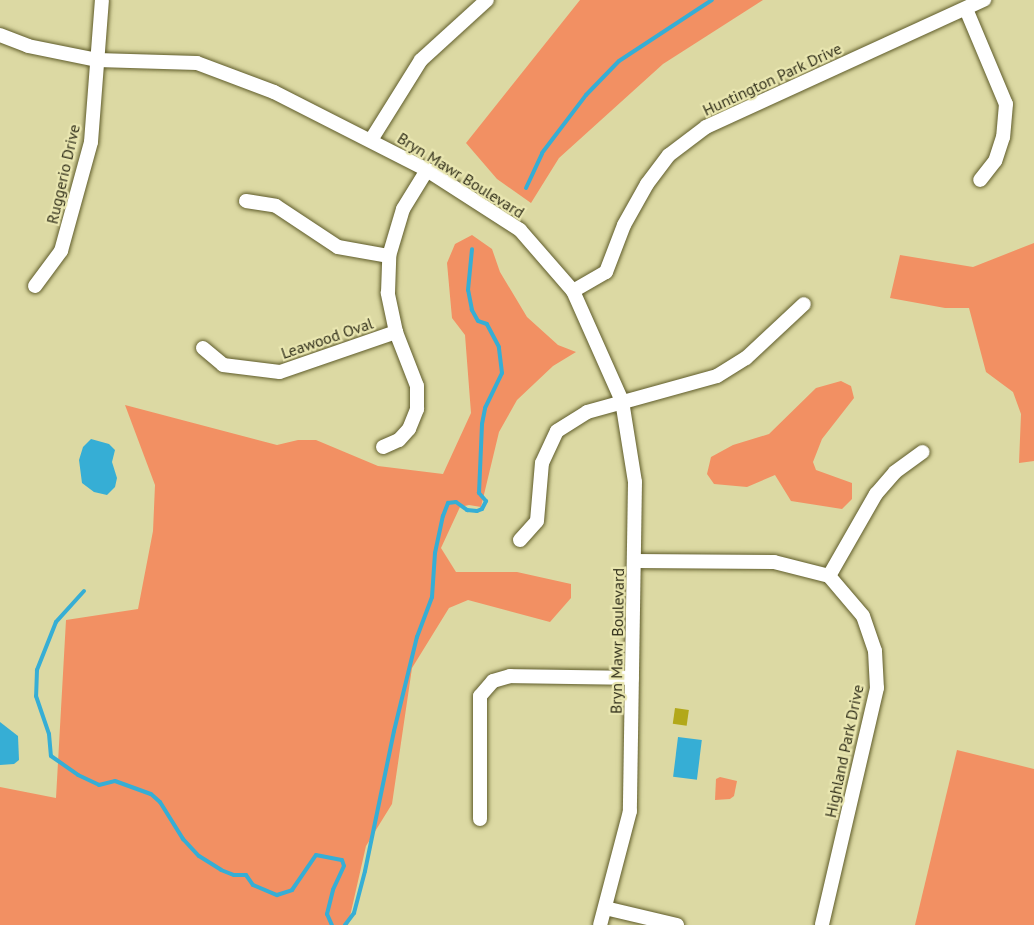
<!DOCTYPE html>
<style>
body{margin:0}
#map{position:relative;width:1034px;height:925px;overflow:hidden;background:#dcd9a3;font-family:"PT Sans",sans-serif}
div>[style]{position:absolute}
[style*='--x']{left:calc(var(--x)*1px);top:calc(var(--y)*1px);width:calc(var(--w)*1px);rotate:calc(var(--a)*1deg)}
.green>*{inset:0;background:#f29063}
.water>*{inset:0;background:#36aed5;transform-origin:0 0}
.stream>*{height:4px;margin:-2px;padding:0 2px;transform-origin:2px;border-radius:2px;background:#36aed5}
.building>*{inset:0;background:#b2a819;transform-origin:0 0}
.roads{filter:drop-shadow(0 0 2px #5f5c2a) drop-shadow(0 0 2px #5f5c2a)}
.minor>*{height:14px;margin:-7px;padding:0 7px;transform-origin:7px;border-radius:7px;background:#fff}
span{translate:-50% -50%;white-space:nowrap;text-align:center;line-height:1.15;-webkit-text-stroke:4.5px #e9e6b0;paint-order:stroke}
.street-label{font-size:16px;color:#32301b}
</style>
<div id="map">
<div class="green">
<div style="clip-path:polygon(580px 0,763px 0,663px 64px,559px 158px,531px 203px,497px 179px,466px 143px)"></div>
<div style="clip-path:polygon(472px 235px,492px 249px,500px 272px,527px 317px,558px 345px,576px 352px,553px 366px,517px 400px,499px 432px,481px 507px,469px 505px,460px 507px,441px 548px,456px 572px,517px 572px,571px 584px,571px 598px,550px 622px,468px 600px,449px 608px,412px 668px,392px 804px,366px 846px,348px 925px,0 925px,0 787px,56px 798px,66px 620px,138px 609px,153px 531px,155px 485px,125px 405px,277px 445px,298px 440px,316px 440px,378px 466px,443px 474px,471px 413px,465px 335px,452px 318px,447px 263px,455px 244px)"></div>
<div style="clip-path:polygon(1034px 243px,1034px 461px,1019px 463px,1021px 414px,1013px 392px,986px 372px,969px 308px,945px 308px,890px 298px,900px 255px,973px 267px)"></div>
<div style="clip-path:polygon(841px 381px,851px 386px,854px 398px,822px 439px,813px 462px,816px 470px,852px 483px,852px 499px,842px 509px,791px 501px,775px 475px,747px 487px,714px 484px,707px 474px,711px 457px,733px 445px,769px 434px,816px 388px)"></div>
<div style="clip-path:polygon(957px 750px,1034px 769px,1034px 925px,915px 925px)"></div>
<div style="clip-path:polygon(720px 777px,737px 781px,734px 796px,730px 799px,715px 800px,716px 779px)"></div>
</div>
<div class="water">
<div style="clip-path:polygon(91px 439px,109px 444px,115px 450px,112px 462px,117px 478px,115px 487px,107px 495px,94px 492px,82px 483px,79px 460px,83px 447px)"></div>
<div style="clip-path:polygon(0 722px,18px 736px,19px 760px,14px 764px,0 765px)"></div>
<div style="left:678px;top:737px;width:24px;height:40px;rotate:7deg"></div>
</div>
<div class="stream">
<div style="--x:526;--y:188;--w:38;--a:-65"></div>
<div style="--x:542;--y:153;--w:73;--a:-52.8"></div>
<div style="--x:586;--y:95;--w:47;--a:-45.9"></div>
<div style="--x:619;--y:61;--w:111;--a:-33.3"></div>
<div style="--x:84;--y:591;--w:42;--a:132.1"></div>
<div style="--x:56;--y:622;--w:52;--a:111.6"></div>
<div style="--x:37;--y:670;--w:26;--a:92"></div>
<div style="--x:36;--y:696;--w:40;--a:71.1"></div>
<div style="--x:49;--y:734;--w:22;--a:85"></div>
<div style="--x:51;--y:756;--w:33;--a:35"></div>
<div style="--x:78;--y:775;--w:23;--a:25"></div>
<div style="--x:99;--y:785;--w:16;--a:-14"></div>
<div style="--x:115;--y:781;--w:38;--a:20"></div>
<div style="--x:151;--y:794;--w:12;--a:42"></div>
<div style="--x:160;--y:802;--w:44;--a:58.1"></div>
<div style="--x:183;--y:839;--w:23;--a:47"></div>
<div style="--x:199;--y:856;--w:26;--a:32"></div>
<div style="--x:221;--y:870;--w:14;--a:21"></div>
<div style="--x:234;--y:875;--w:12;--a:0"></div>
<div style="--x:246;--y:875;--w:12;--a:55"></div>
<div style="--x:253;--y:885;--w:26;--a:23"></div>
<div style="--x:277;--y:895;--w:16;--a:-18"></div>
<div style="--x:292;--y:890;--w:42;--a:-55.6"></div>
<div style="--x:316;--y:855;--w:26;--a:11"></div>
<div style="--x:342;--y:860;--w:6;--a:72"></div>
<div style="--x:344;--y:866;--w:26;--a:115"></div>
<div style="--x:333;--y:890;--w:25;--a:104"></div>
<div style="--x:327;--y:914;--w:12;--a:66"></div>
<div style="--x:345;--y:925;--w:15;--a:-53"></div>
<div style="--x:354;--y:913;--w:43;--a:-75.3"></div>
<div style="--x:365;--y:871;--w:143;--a:-78.3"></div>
<div style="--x:394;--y:731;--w:97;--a:-76.3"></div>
<div style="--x:417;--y:637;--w:43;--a:-69.4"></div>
<div style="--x:432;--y:597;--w:44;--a:-86.1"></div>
<div style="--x:435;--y:553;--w:38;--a:-78"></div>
<div style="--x:443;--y:516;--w:14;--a:-69"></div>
<div style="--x:448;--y:503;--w:8;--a:-7"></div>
<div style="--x:456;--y:502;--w:14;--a:36"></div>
<div style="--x:467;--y:510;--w:10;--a:6"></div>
<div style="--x:477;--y:511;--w:5;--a:-22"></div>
<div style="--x:482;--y:509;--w:9;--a:-63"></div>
<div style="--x:486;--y:501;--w:11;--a:-131"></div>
<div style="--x:479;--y:493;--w:69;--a:-87.5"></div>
<div style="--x:482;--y:424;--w:16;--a:-79"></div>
<div style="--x:485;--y:408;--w:39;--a:-64"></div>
<div style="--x:502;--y:373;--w:26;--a:-97"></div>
<div style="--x:499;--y:347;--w:26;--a:-118"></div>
<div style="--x:487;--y:324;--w:9;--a:-162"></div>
<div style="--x:478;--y:321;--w:13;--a:-119"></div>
<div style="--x:472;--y:310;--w:20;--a:-101"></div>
<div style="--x:468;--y:290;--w:41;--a:-84.4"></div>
</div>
<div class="building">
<div style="left:675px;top:708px;width:14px;height:16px;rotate:8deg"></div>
</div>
<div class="roads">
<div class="minor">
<div style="--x:966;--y:9;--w:103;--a:67.2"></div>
<div style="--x:1006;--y:104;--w:33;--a:95"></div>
<div style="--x:1003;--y:137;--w:25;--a:108"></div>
<div style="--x:995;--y:161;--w:24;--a:128"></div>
<div style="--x:0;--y:35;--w:30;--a:21"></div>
<div style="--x:28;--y:46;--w:70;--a:11.5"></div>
<div style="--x:97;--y:60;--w:100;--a:1.7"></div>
<div style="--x:197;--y:63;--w:82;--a:20.6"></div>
<div style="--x:274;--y:92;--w:172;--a:27"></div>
<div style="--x:427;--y:170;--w:111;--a:32.8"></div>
<div style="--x:520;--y:230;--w:81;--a:49"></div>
<div style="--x:573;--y:291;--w:120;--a:66"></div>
<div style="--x:622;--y:401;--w:82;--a:80.9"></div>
<div style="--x:635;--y:482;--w:329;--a:90.9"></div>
<div style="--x:630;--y:811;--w:118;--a:104.7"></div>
<div style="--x:371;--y:140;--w:94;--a:-58"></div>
<div style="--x:421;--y:60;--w:89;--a:-42.3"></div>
<div style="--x:246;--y:201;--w:30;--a:9"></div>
<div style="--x:276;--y:206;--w:74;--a:33.5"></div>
<div style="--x:338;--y:247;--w:52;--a:10"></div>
<div style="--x:35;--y:286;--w:44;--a:-53.4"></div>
<div style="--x:61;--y:251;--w:113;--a:-74.6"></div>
<div style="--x:91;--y:142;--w:142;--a:-85.6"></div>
<div style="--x:573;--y:291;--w:38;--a:-30"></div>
<div style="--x:606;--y:272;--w:50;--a:-69"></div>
<div style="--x:624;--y:225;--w:47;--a:-60.7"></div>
<div style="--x:647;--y:184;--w:36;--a:-53"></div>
<div style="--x:669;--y:155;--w:46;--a:-37.1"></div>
<div style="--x:706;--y:127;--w:306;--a:-24.6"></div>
<div style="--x:203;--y:348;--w:26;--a:40"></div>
<div style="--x:223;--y:365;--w:57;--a:7"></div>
<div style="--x:280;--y:372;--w:123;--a:-19"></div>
<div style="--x:383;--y:447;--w:17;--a:-24"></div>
<div style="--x:399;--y:440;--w:15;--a:-48"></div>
<div style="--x:409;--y:429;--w:22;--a:-68"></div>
<div style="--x:417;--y:409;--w:23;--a:-90"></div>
<div style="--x:417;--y:386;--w:58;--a:-111.3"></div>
<div style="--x:396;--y:332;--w:40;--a:-102"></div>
<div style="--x:388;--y:293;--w:37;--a:-88"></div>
<div style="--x:389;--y:256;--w:49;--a:-73.4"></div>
<div style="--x:403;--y:209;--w:46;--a:-58.4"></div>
<div style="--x:520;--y:540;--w:25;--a:-48"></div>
<div style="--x:537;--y:521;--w:58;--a:-85.1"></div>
<div style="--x:542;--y:463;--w:35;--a:-65"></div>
<div style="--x:557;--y:431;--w:36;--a:-32"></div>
<div style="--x:587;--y:412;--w:135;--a:-15.5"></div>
<div style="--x:717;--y:376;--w:34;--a:-32"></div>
<div style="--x:746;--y:358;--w:79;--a:-43"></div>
<div style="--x:634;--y:561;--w:140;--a:0.4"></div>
<div style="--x:774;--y:562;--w:57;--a:14.3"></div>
<div style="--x:829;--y:576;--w:52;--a:49.6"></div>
<div style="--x:863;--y:616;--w:37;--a:71"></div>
<div style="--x:875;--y:651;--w:37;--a:87"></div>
<div style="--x:877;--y:688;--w:243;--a:103.1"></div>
<div style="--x:829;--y:576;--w:95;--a:-60.2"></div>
<div style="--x:876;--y:494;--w:29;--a:-49"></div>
<div style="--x:895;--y:472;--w:34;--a:-36"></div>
<div style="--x:480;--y:819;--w:123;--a:-90"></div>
<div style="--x:480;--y:696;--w:20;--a:-49"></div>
<div style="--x:493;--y:681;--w:18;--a:-16"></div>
<div style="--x:510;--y:676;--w:122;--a:0.9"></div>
<div style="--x:605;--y:908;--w:74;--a:13.3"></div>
</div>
</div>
<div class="street-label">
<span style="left:772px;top:79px;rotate:-25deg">Huntington Park Drive</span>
<span style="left:63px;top:174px;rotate:-77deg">Ruggerio Drive</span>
<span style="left:461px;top:175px;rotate:32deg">Bryn Mawr Boulevard</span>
<span style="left:327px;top:338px;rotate:-19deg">Leawood Oval</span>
<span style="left:617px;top:641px;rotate:-89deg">Bryn Mawr Boulevard</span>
<span style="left:844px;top:751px;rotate:-78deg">Highland Park Drive</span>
</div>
</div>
